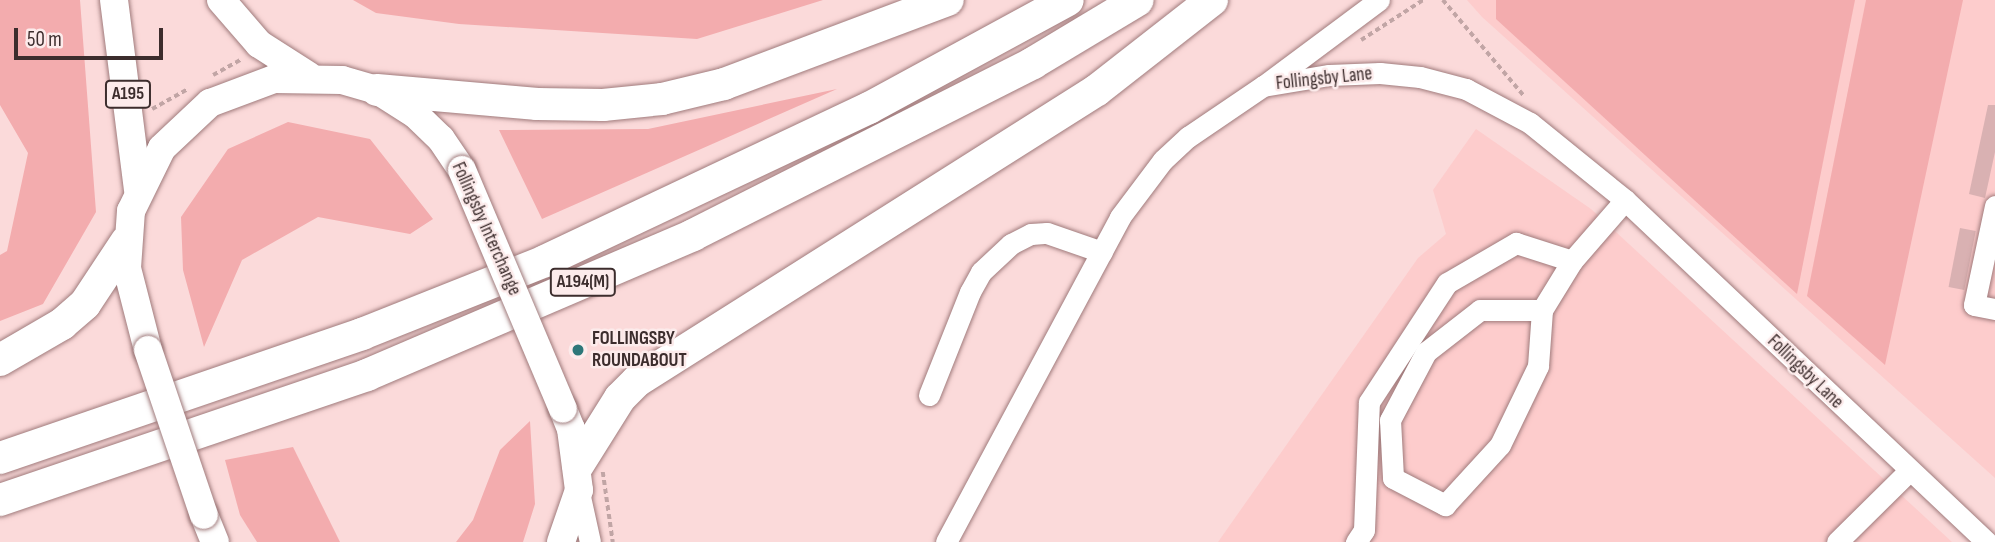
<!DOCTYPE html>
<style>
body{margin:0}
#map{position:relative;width:1995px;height:542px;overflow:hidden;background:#fbdada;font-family:"Sofia Sans Condensed",sans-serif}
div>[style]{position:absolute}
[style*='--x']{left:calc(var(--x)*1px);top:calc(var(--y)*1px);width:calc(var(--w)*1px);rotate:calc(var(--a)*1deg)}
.built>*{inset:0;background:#fdcccc}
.green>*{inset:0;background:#f3acae}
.building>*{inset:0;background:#d9b1b2;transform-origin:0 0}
.path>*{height:3.5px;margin-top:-1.75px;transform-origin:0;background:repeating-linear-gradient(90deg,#c1a5a5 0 5px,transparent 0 8.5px)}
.roads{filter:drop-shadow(0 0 2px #a07b7c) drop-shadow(0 0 2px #a07b7c)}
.minor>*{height:21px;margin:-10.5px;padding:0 10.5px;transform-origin:10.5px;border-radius:10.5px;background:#fff}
.major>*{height:28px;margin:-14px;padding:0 14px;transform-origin:14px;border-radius:14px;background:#fff}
.highway>*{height:32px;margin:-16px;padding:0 16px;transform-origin:16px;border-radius:16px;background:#fff}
.bridges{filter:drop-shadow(0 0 2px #a07b7c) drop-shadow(0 0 2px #a07b7c)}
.major-bridge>*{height:28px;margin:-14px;padding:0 14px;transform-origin:14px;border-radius:14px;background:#fff}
.dots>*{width:19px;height:19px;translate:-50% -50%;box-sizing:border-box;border:4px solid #fcebeb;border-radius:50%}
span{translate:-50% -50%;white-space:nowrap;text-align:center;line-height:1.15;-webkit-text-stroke:5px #fcebeb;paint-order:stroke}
.shield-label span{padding:2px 5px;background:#fcebeb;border:2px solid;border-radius:5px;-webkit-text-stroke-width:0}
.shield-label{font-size:18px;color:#3c2d2d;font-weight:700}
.street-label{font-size:19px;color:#3c2d2d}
.poi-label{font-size:19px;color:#3c2d2d;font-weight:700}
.left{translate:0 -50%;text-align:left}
.scale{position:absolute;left:14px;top:28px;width:149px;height:32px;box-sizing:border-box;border:4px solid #3c2d2d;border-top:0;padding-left:9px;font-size:21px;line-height:24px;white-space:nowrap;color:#3c2d2d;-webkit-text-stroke:5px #fcebeb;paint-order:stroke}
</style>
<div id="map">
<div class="built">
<div style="clip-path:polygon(1467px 0,1995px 0,1995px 478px,1482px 17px)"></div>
<div style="clip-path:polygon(1476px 129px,1591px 209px,1952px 542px,1218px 542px,1418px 258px,1446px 234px,1433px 190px)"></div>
</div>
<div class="green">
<div style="clip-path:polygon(0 0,80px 0,96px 212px,43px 304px,0 321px,0 255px,7px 251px,28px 153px,0 105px)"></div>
<div style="clip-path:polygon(353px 0,823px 0,697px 39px,459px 24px,376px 13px)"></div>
<div style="clip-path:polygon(1496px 0,1855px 0,1797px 294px,1496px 19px)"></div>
<div style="clip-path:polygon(1866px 0,1963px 0,1885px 365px,1807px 296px)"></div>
<div style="clip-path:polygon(837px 89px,542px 219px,499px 130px,648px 129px)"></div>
<div style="clip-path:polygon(288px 122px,370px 139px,433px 219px,410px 234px,318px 217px,242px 260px,204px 347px,183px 270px,181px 217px,228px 149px)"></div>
<div style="clip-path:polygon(530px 421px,535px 504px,523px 542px,456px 542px,473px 520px,500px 450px)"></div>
<div style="clip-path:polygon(293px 447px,340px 542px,257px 542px,240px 515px,225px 460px)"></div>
</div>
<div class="building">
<div style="clip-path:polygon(1988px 105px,1995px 105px,1995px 152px,1985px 198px,1969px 194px)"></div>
<div style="left:1960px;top:228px;width:16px;height:60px;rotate:11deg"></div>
</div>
<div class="path">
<div style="--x:1443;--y:0;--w:127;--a:49.8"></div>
<div style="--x:1361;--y:40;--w:74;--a:-32.8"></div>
<div style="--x:213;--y:75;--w:31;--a:-29"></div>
<div style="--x:152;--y:109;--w:41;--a:-29.1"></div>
<div style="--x:603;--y:472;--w:71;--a:81.9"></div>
</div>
<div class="roads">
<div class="minor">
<div style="--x:1265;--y:85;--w:142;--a:-36.7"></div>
<div style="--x:1995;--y:206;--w:101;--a:102"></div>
<div style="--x:1974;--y:305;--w:21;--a:11"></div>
<div style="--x:1542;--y:310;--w:62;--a:180"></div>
<div style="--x:1480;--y:310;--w:68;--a:142.1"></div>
<div style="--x:1426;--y:352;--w:77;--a:117.9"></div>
<div style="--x:1390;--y:420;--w:58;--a:87"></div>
<div style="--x:1393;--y:478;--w:59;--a:27.4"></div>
<div style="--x:1445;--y:505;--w:81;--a:-47.5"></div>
<div style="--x:1500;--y:445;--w:88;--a:-64.3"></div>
<div style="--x:1538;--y:366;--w:56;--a:-85.9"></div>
<div style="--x:1542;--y:310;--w:57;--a:-58.5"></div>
<div style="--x:1572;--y:261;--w:81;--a:-49"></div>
<div style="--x:929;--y:395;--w:111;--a:-68.3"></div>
<div style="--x:970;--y:292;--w:23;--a:-61"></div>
<div style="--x:981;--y:272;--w:41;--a:-43"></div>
<div style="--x:1011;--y:244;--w:22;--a:-27"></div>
<div style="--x:1031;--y:234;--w:16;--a:-4"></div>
<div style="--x:1047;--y:233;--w:58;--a:19.1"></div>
<div style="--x:579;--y:492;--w:51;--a:77.6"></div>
<div style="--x:946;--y:542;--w:369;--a:-61.8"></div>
<div style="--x:1120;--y:217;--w:71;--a:-53"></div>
<div style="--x:1163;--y:160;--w:34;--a:-43"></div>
<div style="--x:1188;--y:137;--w:91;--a:-34.2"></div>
<div style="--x:1263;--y:86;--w:67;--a:-9.5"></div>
<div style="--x:1329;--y:75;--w:51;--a:-2.2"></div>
<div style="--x:1380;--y:73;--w:40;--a:5.7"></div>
<div style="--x:1420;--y:77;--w:48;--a:14.6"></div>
<div style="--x:1466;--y:89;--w:72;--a:28"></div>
<div style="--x:1530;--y:123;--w:122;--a:39"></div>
<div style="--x:1625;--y:200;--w:498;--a:43.4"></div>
<div style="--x:1356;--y:542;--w:14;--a:-56"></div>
<div style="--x:1364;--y:530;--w:128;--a:-87.8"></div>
<div style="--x:1369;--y:402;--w:142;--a:-56.8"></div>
<div style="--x:1447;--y:283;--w:80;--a:-30.1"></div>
<div style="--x:1516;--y:243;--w:59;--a:17.8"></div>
<div style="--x:1837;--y:542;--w:101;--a:-44.6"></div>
</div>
<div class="major">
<div style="--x:114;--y:0;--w:191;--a:82.8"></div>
<div style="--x:221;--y:0;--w:58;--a:49.2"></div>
<div style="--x:259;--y:44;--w:59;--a:32.6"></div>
<div style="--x:148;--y:350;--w:85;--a:-104.4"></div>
<div style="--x:127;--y:268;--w:57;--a:-86"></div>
<div style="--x:131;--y:211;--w:70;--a:-63.8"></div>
<div style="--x:162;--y:148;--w:66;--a:-43.2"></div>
<div style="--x:210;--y:103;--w:68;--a:-20.6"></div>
<div style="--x:274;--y:79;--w:68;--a:0.8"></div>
<div style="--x:342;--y:80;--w:36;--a:16"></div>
<div style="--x:377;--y:90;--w:45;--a:32.3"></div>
<div style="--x:415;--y:114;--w:36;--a:44"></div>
<div style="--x:441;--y:139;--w:37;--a:56"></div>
<div style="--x:204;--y:515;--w:29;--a:68"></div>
<div style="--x:561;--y:542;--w:55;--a:-70.9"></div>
<div style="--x:579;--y:490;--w:62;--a:-97.5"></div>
<div style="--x:571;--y:429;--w:22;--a:-112"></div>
</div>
<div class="highway">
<div style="--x:377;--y:90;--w:161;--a:5"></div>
<div style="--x:537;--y:104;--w:66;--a:0.9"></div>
<div style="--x:603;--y:105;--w:59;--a:-5.8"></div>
<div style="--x:662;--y:99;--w:64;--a:-13.6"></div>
<div style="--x:724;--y:84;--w:239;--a:-20.6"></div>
<div style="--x:0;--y:360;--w:72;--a:-30.1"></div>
<div style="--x:62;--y:324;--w:30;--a:-41"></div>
<div style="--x:85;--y:304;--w:74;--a:-56.5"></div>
<div style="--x:0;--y:458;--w:383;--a:-18.9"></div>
<div style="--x:362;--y:334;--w:197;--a:-21.7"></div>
<div style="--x:545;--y:261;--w:358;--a:-25.3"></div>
<div style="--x:869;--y:108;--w:226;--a:-28.5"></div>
<div style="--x:578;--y:465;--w:79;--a:-57.9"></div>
<div style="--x:620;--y:398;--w:24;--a:-45"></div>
<div style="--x:637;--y:381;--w:544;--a:-32.32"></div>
<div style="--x:1097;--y:90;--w:146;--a:-38"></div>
<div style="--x:0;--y:500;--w:388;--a:-18.8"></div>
<div style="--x:367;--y:375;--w:355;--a:-23.2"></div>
<div style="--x:693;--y:235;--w:381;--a:-26.8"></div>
<div style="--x:1033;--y:63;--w:122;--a:-31"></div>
</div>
</div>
<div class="bridges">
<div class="major-bridge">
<div style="--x:462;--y:170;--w:259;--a:67.1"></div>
<div style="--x:148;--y:350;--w:174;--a:71.3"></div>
</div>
</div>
<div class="dots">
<div style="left:578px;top:350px;background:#2d7779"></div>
</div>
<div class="shield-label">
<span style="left:128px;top:94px">A195</span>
<span style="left:583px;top:282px">A194(M)</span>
</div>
<div class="street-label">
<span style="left:1324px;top:79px;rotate:-6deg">Follingsby Lane</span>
<span style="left:486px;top:229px;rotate:66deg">Follingsby Interchange</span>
<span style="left:1805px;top:372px;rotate:44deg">Follingsby Lane</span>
</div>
<div class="poi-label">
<span class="left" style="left:592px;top:350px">FOLLINGSBY<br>ROUNDABOUT</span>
</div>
<div class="scale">50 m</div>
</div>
